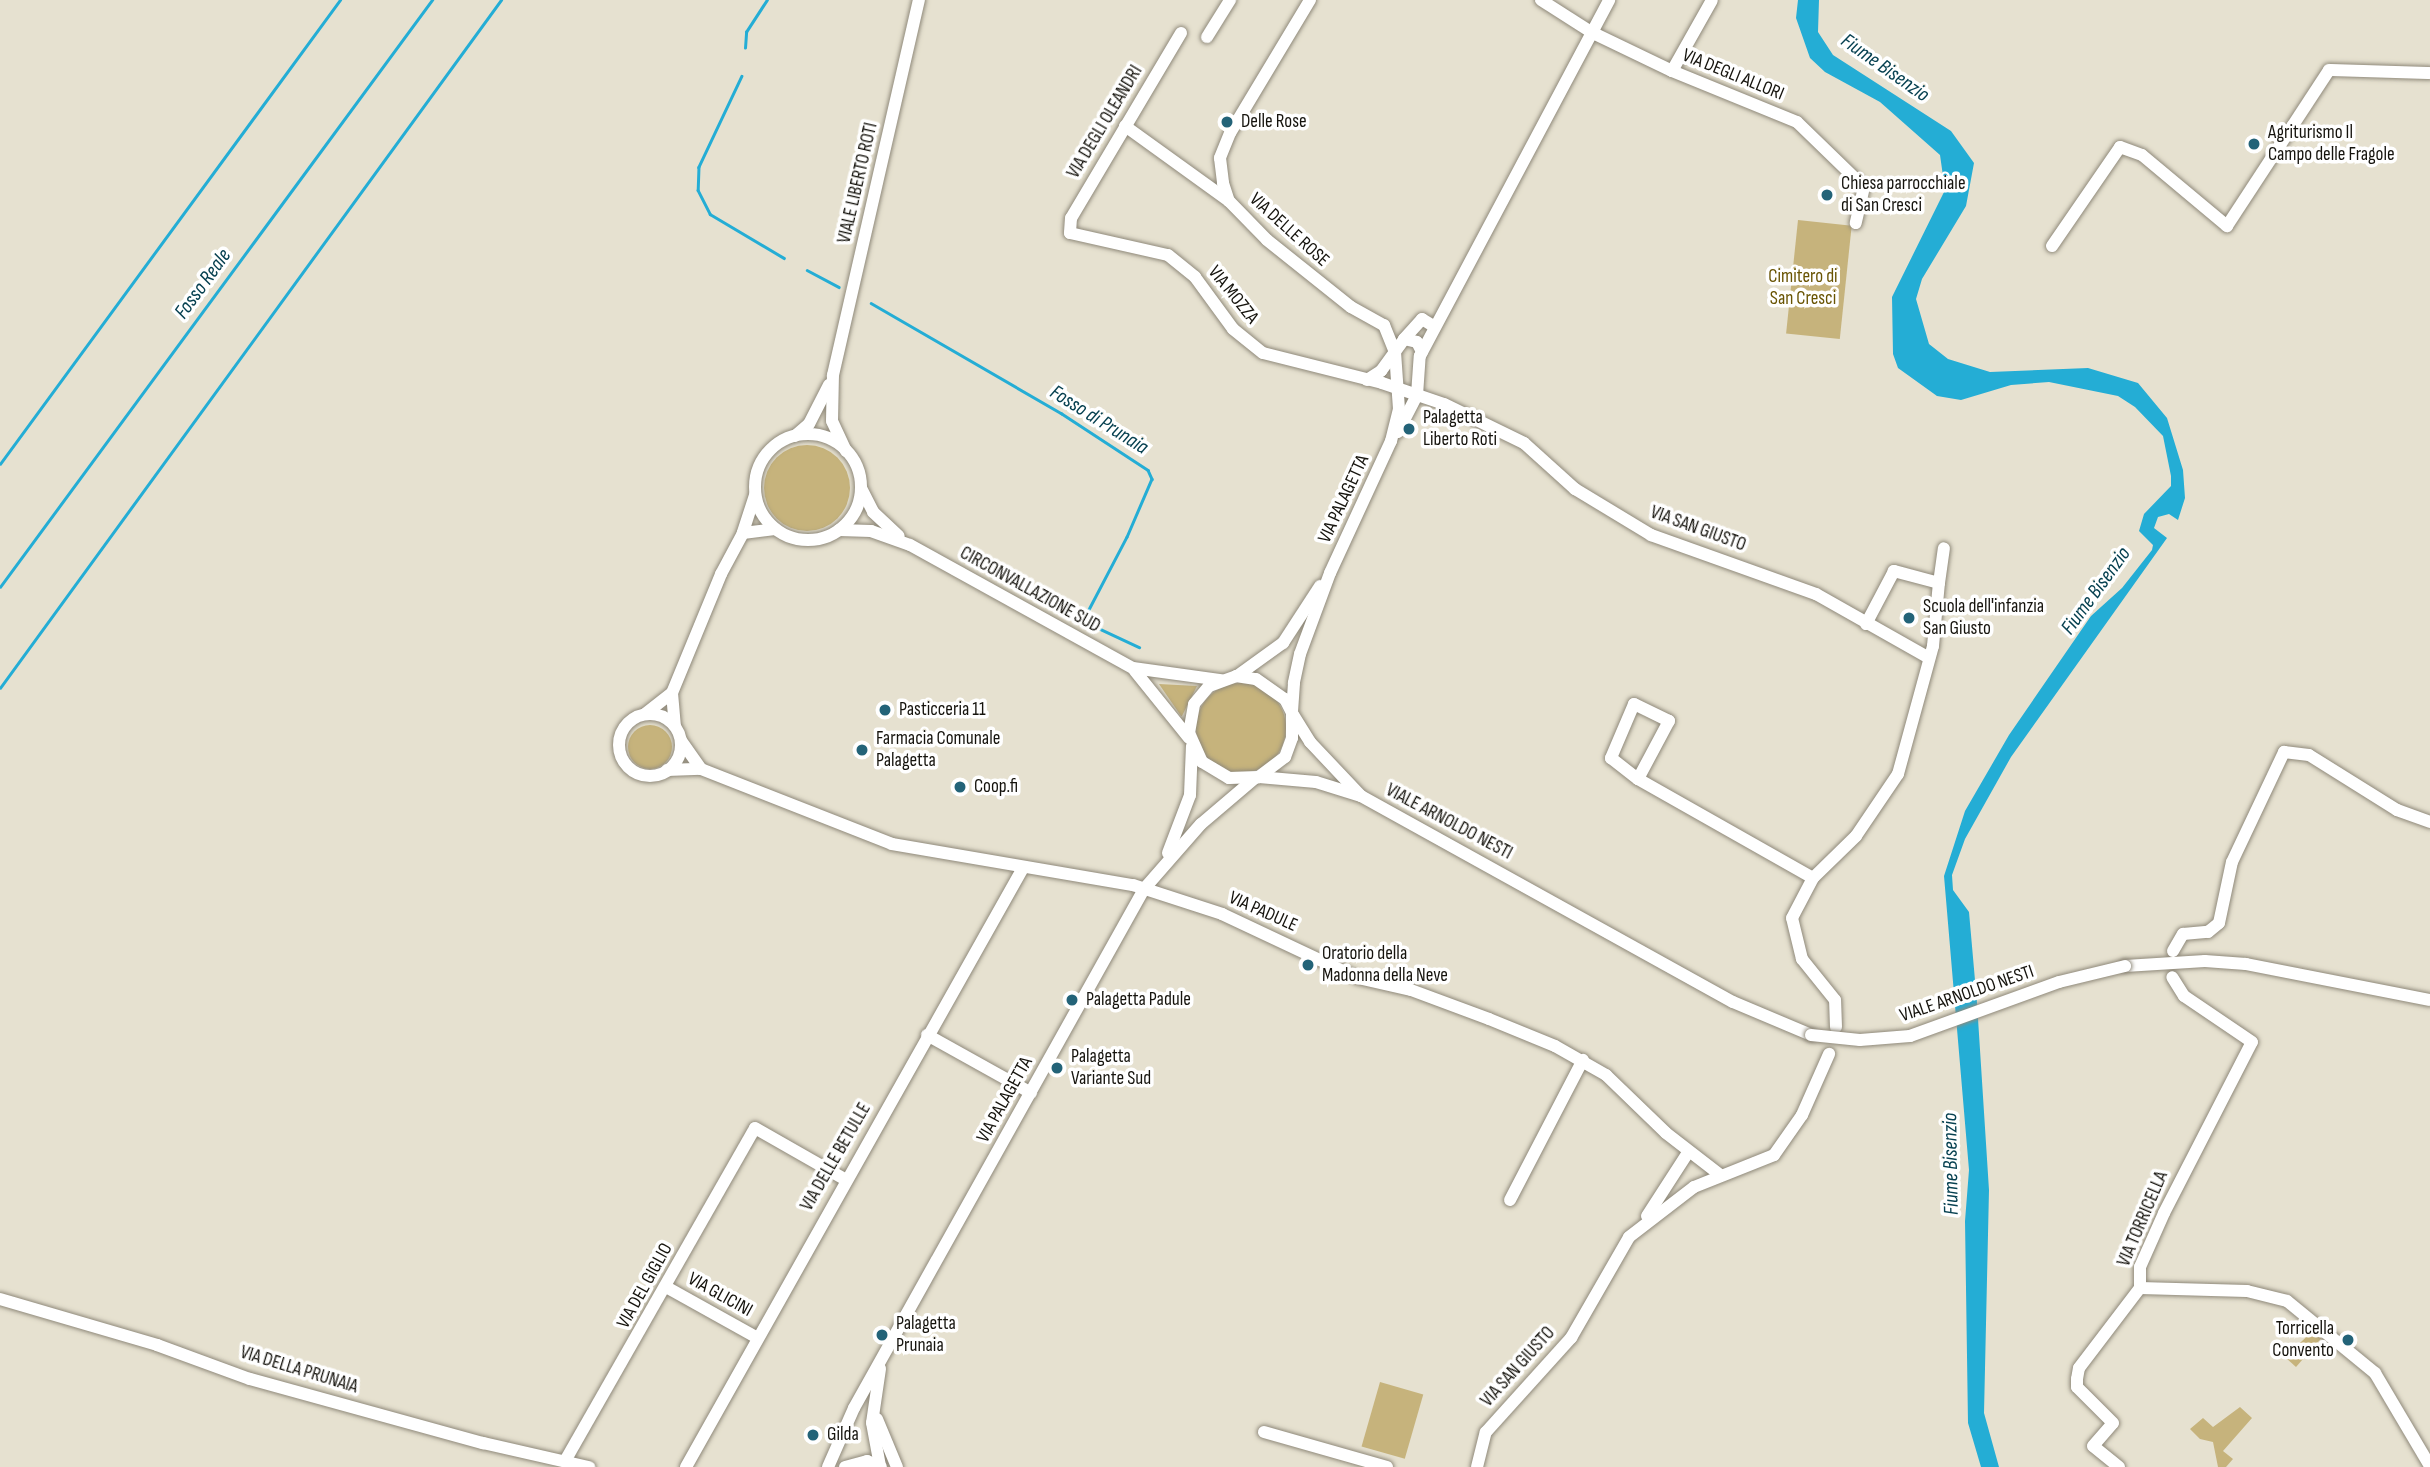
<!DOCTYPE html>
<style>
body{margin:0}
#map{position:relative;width:2430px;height:1467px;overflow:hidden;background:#e6e1d0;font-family:"Sofia Sans Condensed",sans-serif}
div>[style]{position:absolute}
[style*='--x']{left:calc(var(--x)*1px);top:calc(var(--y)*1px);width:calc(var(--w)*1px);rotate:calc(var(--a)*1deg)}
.green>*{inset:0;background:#c6b37c;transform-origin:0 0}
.round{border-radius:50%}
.water>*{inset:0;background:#24add5}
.stream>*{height:2.5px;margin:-1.25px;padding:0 1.25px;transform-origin:1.25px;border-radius:1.25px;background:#24add5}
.roads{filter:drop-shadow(0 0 2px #8f897a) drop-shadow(0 0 2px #8f897a)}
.minor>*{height:12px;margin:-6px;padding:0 6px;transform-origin:6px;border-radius:6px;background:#fff}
.minor>.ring{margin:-6px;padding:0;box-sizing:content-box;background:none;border:12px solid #fff;border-radius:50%}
.bridges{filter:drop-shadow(0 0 2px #8f897a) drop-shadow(0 0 2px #8f897a)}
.minor-bridge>*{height:12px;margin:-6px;padding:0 6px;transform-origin:6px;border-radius:6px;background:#fff}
.dots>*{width:19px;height:19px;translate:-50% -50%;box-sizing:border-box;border:4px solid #fff;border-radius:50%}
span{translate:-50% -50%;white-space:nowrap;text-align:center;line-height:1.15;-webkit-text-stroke:7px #fff;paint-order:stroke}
.street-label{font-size:19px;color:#15130d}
.poi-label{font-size:19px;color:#15130d}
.left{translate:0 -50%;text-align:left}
.right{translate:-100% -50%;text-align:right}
.park-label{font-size:19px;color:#695403}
.water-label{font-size:21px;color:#064050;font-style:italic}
</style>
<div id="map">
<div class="green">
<div style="left:1798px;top:220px;width:54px;height:114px;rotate:6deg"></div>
<div class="round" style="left:764px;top:445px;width:86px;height:86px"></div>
<div class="round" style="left:1196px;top:683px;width:90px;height:90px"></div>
<div style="clip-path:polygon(1159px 684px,1197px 686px,1182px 716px,1181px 716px)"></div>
<div class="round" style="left:628px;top:725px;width:44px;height:44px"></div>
<div style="clip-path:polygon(2317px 1327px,2325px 1334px,2296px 1367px,2285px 1357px)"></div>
<div style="left:1380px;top:1382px;width:45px;height:67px;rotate:16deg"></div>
<div style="clip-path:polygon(2240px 1407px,2252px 1418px,2223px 1451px,2233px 1459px,2226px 1467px,2218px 1467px,2213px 1442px,2200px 1439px,2190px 1429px,2203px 1418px,2213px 1427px)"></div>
</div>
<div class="water">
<div style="clip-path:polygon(1798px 0,1819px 0,1818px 32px,1833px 55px,1951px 131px,1974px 163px,1966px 206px,1922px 279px,1916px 299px,1929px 344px,1948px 359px,1990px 372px,2088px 368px,2138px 383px,2167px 418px,2183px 470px,2185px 498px,2178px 520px,2169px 514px,2158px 517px,2154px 528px,2167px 538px,2011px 757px,1965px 839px,1952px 875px,1953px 890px,1969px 912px,1977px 1003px,1989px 1190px,1984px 1413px,1999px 1467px,1981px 1467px,1968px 1423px,1965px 1221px,1969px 1170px,1944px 876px,1965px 811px,2009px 735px,2091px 616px,2122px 588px,2152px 550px,2153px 545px,2139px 531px,2144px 514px,2171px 486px,2171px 476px,2163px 436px,2135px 407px,2118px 396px,2049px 382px,2011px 385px,1961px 400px,1937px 396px,1898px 368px,1893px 354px,1892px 297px,1945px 190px,1940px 155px,1880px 102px,1825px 72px,1810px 58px,1796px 18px)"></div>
</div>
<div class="stream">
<div style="--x:745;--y:48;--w:16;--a:-86"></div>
<div style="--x:746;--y:32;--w:38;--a:-57"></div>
<div style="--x:742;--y:76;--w:101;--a:115.3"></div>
<div style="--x:699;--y:167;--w:23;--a:92"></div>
<div style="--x:698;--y:190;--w:27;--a:63"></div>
<div style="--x:710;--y:214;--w:86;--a:30.7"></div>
<div style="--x:807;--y:270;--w:36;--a:28"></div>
<div style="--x:871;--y:303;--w:220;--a:30.1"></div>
<div style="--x:1061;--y:413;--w:104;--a:33.2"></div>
<div style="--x:1148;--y:470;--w:10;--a:66"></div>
<div style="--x:1152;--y:479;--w:63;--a:113.3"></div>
<div style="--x:1127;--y:537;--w:95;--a:117.6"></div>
<div style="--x:1083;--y:621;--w:62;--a:24.9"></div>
<div style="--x:0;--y:464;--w:575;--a:-53.77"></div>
<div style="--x:0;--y:587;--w:729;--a:-53.65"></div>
<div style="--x:0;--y:688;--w:851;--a:-53.94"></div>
</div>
<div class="roads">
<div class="minor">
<div style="--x:1310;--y:0;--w:155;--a:121"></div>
<div style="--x:1230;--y:133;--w:27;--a:112"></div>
<div style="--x:1220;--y:158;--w:25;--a:83"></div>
<div style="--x:1223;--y:183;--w:19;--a:72"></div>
<div style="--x:1229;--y:201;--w:54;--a:45.7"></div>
<div style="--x:1267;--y:240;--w:107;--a:38.6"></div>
<div style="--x:1351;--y:307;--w:38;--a:29"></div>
<div style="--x:1384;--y:325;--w:29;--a:68"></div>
<div style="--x:1395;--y:352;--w:57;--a:86"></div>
<div style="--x:1399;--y:409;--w:33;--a:104"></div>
<div style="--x:1391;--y:441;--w:145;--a:114.8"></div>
<div style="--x:1330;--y:573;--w:86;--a:110.3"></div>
<div style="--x:1300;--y:654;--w:30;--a:102"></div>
<div style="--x:1294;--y:683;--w:30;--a:94"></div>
<div style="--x:1292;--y:713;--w:25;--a:90"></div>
<div style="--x:1292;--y:738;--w:20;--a:110"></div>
<div style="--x:1285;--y:757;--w:34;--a:143"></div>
<div style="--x:1258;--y:777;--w:29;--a:178"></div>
<div style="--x:1229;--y:778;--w:31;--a:-149"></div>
<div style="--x:1202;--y:762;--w:32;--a:-114"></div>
<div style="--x:1189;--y:733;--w:29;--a:-80"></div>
<div style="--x:1194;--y:704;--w:23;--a:-50"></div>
<div style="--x:1209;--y:686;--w:29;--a:-20"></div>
<div style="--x:1236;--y:676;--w:20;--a:9"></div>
<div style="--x:1256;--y:679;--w:35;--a:35"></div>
<div style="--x:1285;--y:699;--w:16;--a:63"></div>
<div style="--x:1292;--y:713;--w:34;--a:58"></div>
<div style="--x:1310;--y:742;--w:74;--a:46.6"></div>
<div style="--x:1541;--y:0;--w:59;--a:32.6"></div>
<div style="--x:1591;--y:32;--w:90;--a:25.7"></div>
<div style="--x:1672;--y:71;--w:135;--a:22.2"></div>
<div style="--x:1797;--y:122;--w:93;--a:44.1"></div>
<div style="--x:1864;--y:187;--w:37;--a:103"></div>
<div style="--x:1181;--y:33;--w:215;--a:120.7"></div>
<div style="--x:1071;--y:218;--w:15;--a:94"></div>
<div style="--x:1070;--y:233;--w:100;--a:12.7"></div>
<div style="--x:1168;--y:255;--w:35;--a:39"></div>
<div style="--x:1195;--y:277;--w:64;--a:53.8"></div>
<div style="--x:1233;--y:329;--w:38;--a:39"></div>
<div style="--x:1263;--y:353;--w:123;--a:14.1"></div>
<div style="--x:1382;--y:383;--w:65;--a:18.7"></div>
<div style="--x:1444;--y:404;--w:89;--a:26"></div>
<div style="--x:1524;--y:443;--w:69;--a:42"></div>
<div style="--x:1575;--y:489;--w:89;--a:31.2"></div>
<div style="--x:1651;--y:535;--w:175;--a:19.7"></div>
<div style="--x:1816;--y:594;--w:130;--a:29.5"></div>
<div style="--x:1207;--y:37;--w:44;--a:-58.1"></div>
<div style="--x:1672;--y:71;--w:81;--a:-60.6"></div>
<div style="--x:1125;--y:126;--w:128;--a:35.8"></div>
<div style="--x:2052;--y:246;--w:120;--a:-55.5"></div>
<div style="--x:2120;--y:147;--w:23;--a:20"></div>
<div style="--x:2142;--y:155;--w:111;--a:39.9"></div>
<div style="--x:2227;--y:226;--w:186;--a:-56.8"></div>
<div style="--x:2329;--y:70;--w:101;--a:1.7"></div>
<div style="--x:1404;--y:339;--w:27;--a:-48"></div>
<div style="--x:1422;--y:319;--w:15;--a:32"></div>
<div style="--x:1367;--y:380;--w:17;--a:-33"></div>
<div style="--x:1381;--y:371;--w:39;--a:-54"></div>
<div style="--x:1404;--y:339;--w:13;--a:13"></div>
<div style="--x:1417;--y:342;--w:11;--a:63"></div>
<div style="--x:1398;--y:432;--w:42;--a:-62.8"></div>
<div style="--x:1417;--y:395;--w:39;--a:-86"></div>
<div style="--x:1420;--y:356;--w:403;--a:-62"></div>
<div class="ring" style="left:755px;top:434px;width:94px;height:94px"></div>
<div style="--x:795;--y:436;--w:18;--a:-41"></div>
<div style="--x:809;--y:424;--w:44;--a:-62.9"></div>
<div style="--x:846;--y:451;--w:33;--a:-115"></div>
<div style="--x:832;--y:421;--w:46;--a:-88.8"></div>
<div style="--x:833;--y:375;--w:385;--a:-77.1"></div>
<div style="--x:861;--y:488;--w:27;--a:63"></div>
<div style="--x:873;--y:512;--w:35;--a:43"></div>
<div style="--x:755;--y:495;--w:40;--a:108"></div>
<div style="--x:743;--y:533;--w:32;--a:-7"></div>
<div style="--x:839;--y:530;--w:32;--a:2"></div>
<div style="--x:871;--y:531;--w:41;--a:19.7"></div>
<div style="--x:910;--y:545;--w:255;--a:28.9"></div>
<div style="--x:1133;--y:668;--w:89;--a:7.8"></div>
<div style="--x:1939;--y:583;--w:35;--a:-82"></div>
<div style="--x:1135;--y:671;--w:86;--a:51.1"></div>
<div style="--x:1237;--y:676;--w:57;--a:-35.7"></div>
<div style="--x:1283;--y:643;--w:68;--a:-57"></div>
<div style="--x:672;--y:693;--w:129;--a:-67.6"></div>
<div style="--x:721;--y:574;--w:47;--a:-61.8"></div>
<div style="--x:645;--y:714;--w:34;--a:-38"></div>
<div style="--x:672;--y:693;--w:33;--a:85"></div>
<div class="ring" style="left:619px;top:714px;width:50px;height:50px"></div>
<div style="--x:701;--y:769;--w:205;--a:21.4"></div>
<div style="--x:892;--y:844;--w:244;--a:9.7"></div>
<div style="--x:1133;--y:885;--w:94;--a:18"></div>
<div style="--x:1222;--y:914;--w:150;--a:25.2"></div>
<div style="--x:1358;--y:978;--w:54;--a:12.8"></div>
<div style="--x:1411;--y:990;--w:83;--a:20.4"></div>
<div style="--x:1489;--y:1019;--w:71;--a:22.2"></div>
<div style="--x:1555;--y:1046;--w:59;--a:29.6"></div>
<div style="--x:1606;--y:1075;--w:83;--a:44"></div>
<div style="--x:1666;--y:1133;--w:67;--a:37.7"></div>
<div style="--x:667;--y:770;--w:34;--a:-2"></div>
<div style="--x:701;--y:769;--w:35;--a:-125"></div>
<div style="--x:1259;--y:777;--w:57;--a:5"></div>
<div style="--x:1316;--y:782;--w:47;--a:17.3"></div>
<div style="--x:1361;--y:796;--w:425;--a:29"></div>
<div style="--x:1733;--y:1002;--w:85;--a:22.9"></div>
<div style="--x:1638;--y:779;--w:66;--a:-61.9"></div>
<div style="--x:1669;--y:721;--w:39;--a:-154"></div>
<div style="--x:1634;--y:704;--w:59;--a:113.1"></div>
<div style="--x:1611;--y:758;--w:34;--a:38"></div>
<div style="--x:1638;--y:779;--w:201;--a:29.5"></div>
<div style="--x:1168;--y:853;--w:62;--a:-69.2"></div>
<div style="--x:1190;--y:795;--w:49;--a:-87.7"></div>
<div style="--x:2173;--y:951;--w:20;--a:-60"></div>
<div style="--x:2183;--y:934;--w:25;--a:-5"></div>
<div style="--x:2208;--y:932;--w:14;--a:-39"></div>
<div style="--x:2219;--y:923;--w:62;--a:-78"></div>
<div style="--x:2232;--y:862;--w:122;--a:-64.7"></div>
<div style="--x:2284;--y:752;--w:25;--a:7"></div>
<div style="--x:2309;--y:755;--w:104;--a:32"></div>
<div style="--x:2397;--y:810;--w:35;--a:20"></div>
<div style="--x:2125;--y:966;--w:80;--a:-3.6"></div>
<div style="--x:2205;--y:961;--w:41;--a:4.2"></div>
<div style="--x:2246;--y:964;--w:187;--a:11.1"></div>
<div style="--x:1836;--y:1027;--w:27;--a:-92"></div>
<div style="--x:1835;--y:1000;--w:53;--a:-128.8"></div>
<div style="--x:1802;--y:959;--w:42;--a:-103.7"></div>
<div style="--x:1792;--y:918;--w:45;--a:-62.3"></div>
<div style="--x:1813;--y:878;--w:60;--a:-44.3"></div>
<div style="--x:1856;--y:836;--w:75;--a:-55.9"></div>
<div style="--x:1898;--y:774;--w:133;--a:-74.7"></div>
<div style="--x:1933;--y:646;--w:63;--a:-84.6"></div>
<div style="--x:1939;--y:583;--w:47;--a:-165.1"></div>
<div style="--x:1894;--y:571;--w:60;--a:117.8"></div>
<div style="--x:927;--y:1035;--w:119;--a:29.1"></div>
<div style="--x:1510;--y:1200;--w:158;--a:-62.5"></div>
<div style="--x:1647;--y:1216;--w:77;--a:-57.1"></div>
<div style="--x:666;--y:1287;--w:103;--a:29.1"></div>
<div style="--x:2140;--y:1288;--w:21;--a:-90"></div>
<div style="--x:2140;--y:1267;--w:59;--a:-66"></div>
<div style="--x:2164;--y:1213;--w:192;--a:-62.8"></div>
<div style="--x:2252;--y:1042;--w:82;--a:-145.9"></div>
<div style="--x:2184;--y:996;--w:22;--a:-122"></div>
<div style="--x:2140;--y:1288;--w:107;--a:1.6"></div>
<div style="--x:2247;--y:1291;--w:41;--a:14"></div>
<div style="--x:2287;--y:1301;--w:114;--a:39.3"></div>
<div style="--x:2375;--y:1373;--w:108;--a:59.4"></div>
<div style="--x:0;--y:1299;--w:164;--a:16.3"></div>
<div style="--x:157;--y:1345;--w:99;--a:20.1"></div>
<div style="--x:250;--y:1379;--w:242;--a:15.4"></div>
<div style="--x:483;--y:1443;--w:109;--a:12.8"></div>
<div style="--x:877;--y:1419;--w:52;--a:67.4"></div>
<div style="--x:1264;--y:1432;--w:128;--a:15.9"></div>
<div style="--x:565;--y:1461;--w:383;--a:-60.3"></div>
<div style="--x:755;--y:1128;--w:105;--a:29.7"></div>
<div style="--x:880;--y:1466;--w:44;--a:-100.5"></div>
<div style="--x:872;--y:1423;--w:55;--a:-81.6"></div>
<div style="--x:686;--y:1467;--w:687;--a:-60.64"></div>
<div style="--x:828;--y:1467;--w:64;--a:-66.2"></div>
<div style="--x:854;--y:1408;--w:595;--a:-60.8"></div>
<div style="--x:1144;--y:889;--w:86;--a:-48.8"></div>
<div style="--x:1201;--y:824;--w:71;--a:-40.4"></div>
<div style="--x:845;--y:1467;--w:23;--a:-15"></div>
<div style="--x:867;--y:1461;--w:15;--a:23"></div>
<div style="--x:1477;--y:1467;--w:36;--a:-76"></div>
<div style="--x:1486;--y:1432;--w:127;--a:-47.9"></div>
<div style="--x:1571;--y:1338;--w:116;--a:-60.1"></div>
<div style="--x:1629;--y:1237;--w:82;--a:-37.6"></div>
<div style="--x:1694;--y:1187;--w:86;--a:-21.8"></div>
<div style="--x:1774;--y:1155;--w:49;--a:-55"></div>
<div style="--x:1802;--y:1115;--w:67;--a:-66.1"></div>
<div style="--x:2119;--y:1467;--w:33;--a:-141"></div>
<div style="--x:2093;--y:1446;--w:30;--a:-49"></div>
<div style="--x:2113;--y:1423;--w:51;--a:-135"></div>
<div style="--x:2077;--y:1387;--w:8;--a:-90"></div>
<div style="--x:2077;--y:1379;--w:11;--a:-80"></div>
<div style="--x:2079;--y:1368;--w:101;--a:-52.7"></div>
</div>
</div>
<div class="bridges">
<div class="minor-bridge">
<div style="--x:1811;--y:1035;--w:49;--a:5.8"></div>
<div style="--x:1860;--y:1040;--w:50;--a:-4.6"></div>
<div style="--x:1910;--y:1036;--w:158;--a:-19.9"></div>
<div style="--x:2059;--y:982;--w:68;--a:-13.6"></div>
</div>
</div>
<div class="dots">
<div style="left:1227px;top:122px;background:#236378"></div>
<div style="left:2254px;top:144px;background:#236378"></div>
<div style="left:1827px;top:195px;background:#236378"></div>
<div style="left:1409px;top:429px;background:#236378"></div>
<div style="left:1909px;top:618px;background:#236378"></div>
<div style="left:885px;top:710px;background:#236378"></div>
<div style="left:862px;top:750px;background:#236378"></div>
<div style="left:960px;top:787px;background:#236378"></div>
<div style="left:1308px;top:965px;background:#236378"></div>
<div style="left:1072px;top:1000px;background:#236378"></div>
<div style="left:1057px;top:1068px;background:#236378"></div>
<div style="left:882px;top:1335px;background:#236378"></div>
<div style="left:2348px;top:1340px;background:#236378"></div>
<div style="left:813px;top:1435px;background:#236378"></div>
</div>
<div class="street-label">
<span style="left:1733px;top:75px;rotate:22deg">VIA DEGLI ALLORI</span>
<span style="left:1105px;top:122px;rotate:-59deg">VIA DEGLI OLEANDRI</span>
<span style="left:858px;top:183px;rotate:-77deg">VIALE LIBERTO ROTI</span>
<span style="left:1289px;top:230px;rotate:42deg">VIA DELLE ROSE</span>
<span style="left:1233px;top:295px;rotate:51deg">VIA MOZZA</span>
<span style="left:1344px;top:499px;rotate:-65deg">VIA PALAGETTA</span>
<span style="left:1698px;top:529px;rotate:20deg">VIA SAN GIUSTO</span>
<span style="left:1030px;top:590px;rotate:29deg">CIRCONVALLAZIONE SUD</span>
<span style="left:1449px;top:822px;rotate:28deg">VIALE ARNOLDO NESTI</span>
<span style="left:1263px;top:912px;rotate:24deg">VIA PADULE</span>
<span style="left:1967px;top:994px;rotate:-19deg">VIALE ARNOLDO NESTI</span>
<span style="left:1005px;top:1100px;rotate:-61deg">VIA PALAGETTA</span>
<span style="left:836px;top:1157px;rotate:-60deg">VIA DELLE BETULLE</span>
<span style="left:2143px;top:1219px;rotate:-67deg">VIA TORRICELLA</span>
<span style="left:645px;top:1286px;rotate:-61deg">VIA DEL GIGLIO</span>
<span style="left:720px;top:1295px;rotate:29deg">VIA GLICINI</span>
<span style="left:1518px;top:1367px;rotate:-48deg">VIA SAN GIUSTO</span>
<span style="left:299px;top:1370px;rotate:17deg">VIA DELLA PRUNAIA</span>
</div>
<div class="poi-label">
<span class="left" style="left:1241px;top:122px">Delle Rose</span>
<span class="left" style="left:2268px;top:144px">Agriturismo Il<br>Campo delle Fragole</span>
<span class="left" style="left:1841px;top:195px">Chiesa parrocchiale<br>di San Cresci</span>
<span class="left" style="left:1423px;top:429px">Palagetta<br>Liberto Roti</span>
<span class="left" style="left:1923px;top:618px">Scuola dell'infanzia<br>San Giusto</span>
<span class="left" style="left:899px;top:710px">Pasticceria 11</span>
<span class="left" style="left:876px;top:750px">Farmacia Comunale<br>Palagetta</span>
<span class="left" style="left:974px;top:787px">Coop.fi</span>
<span class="left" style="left:1322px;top:965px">Oratorio della<br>Madonna della Neve</span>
<span class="left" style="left:1086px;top:1000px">Palagetta Padule</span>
<span class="left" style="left:1071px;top:1068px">Palagetta<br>Variante Sud</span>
<span class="left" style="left:896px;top:1335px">Palagetta<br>Prunaia</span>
<span class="right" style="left:2334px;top:1340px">Torricella<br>Convento</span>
<span class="left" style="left:827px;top:1435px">Gilda</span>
</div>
<div class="park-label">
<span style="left:1803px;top:288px">Cimitero di<br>San Cresci</span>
</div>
<div class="water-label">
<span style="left:1885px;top:68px;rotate:35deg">Fiume Bisenzio</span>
<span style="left:203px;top:284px;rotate:-54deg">Fosso Reale</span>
<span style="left:1099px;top:420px;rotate:32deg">Fosso di Prunaia</span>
<span style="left:2096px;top:591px;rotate:-54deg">Fiume Bisenzio</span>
<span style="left:1951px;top:1164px;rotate:-91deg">Fiume Bisenzio</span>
</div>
</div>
